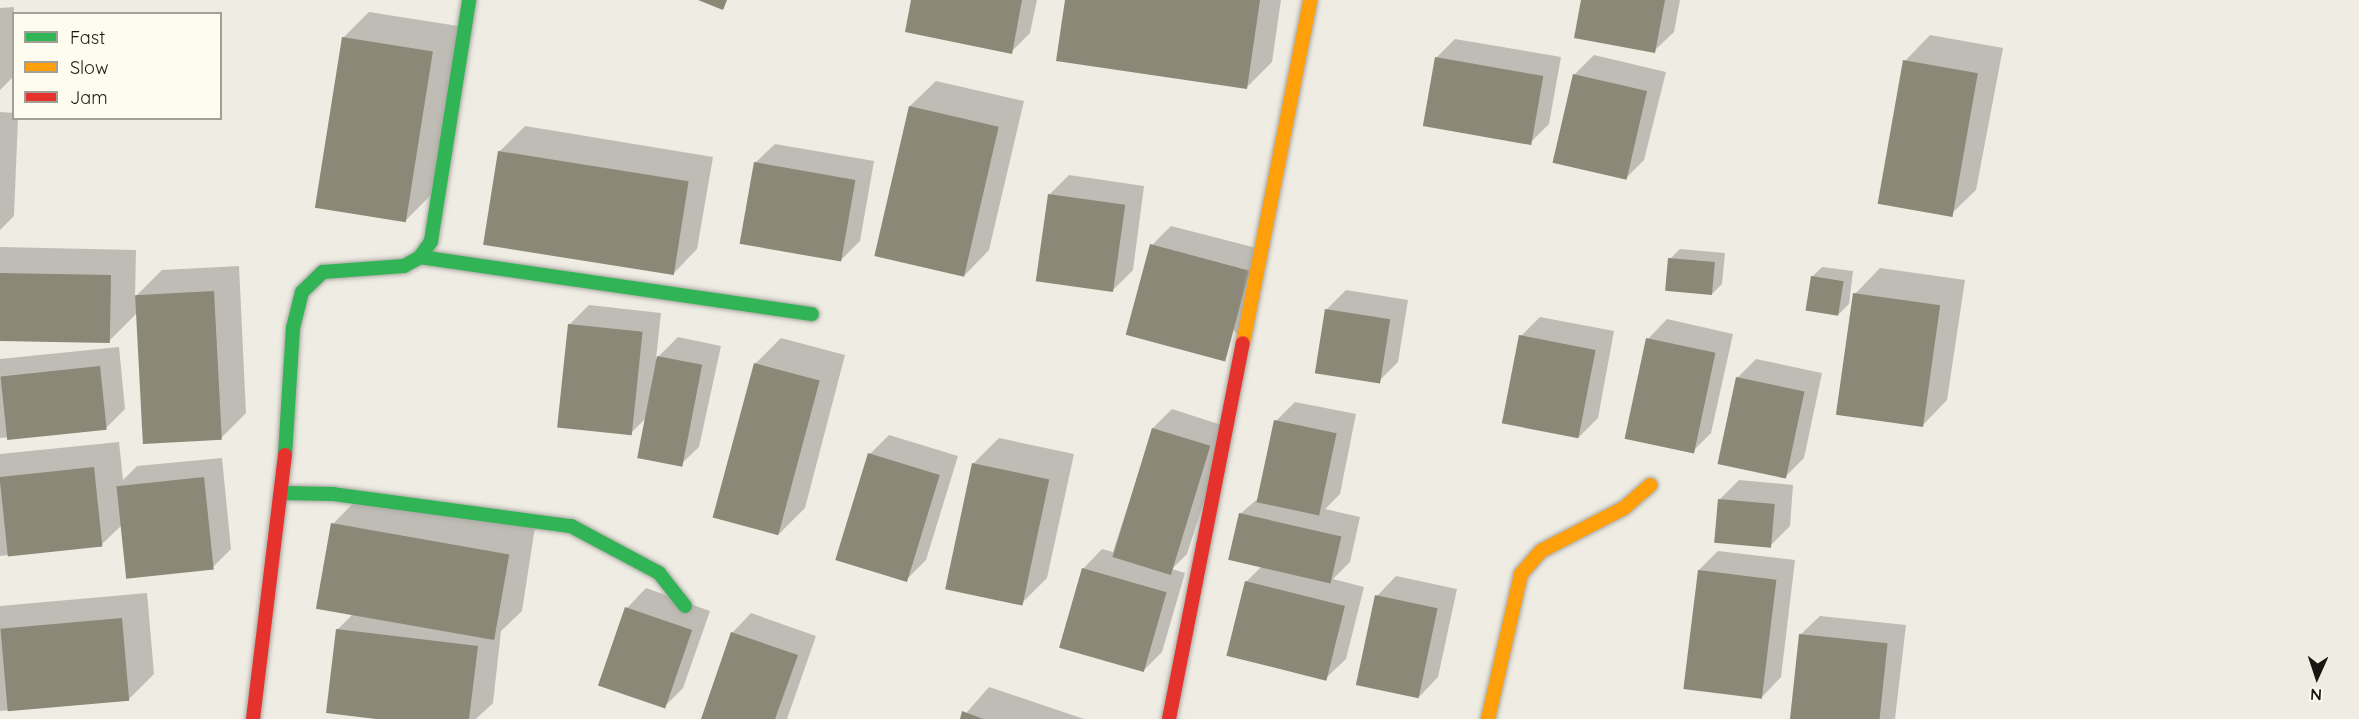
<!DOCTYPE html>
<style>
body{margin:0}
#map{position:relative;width:2359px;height:719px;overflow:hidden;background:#eeece3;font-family:Quicksand,sans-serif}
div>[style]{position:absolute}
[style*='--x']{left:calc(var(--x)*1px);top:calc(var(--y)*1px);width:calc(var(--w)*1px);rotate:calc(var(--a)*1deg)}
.shadow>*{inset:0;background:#0003}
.building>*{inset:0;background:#8b8878;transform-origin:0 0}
.roads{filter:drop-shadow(0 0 2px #a9a7a1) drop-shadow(0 0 2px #a9a7a1)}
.fast>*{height:14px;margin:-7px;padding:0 7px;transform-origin:7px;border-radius:7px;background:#30b455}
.slow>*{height:14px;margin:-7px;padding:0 7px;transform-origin:7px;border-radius:7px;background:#ff9f0a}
.jam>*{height:14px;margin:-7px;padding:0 7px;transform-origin:7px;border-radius:7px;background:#e5322d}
span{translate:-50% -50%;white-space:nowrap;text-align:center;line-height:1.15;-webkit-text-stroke:6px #fefcef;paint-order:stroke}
.legend{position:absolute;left:12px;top:12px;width:210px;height:108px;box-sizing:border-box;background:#fefcef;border:2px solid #a2a096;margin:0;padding:8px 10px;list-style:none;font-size:18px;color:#171610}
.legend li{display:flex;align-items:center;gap:12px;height:30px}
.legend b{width:30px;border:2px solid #a2a096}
.north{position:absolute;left:2287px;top:647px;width:60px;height:60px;-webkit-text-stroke:4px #fefcef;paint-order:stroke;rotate:183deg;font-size:16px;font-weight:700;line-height:24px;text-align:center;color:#171610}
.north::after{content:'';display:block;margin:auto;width:21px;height:27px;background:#171610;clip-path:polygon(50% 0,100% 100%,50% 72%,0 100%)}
</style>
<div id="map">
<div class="shadow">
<div style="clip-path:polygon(913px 0,1037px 0,1030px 33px,1011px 52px)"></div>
<div style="clip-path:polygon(1067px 0,1281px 0,1272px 62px,1246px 88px)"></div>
<div style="clip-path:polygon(1583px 0,1680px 0,1674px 32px,1654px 51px)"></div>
<div style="clip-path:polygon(14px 7px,14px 76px,0 90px,0 8px)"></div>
<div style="clip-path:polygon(369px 12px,458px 26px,431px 195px,405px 221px,343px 38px)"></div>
<div style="clip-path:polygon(1930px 35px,2003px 48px,1976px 190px,1950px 215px,1905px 61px)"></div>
<div style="clip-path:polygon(1455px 39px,1561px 57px,1549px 124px,1530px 143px,1436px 58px)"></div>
<div style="clip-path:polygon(1594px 55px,1666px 72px,1644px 160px,1625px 179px,1575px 74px)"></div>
<div style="clip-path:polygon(936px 81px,1024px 101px,989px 250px,964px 276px,910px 106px)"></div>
<div style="clip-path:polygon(0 112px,14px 113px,14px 118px,18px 118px,14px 216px,0 230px)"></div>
<div style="clip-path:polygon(525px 126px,713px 157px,697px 249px,672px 275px,499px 152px)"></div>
<div style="clip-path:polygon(775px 144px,874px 161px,860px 241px,841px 260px,755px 163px)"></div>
<div style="clip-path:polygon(1069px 175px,1144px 186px,1133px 270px,1113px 290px,1050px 194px)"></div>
<div style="clip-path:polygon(1171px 226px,1268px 251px,1244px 341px,1152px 245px)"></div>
<div style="clip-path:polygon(0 247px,136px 250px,135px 297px,162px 270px,239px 266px,246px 413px,220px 439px,137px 313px,109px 341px,0 339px)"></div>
<div style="clip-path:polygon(1680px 249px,1725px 253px,1722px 284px,1712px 294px,1670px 259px)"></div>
<div style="clip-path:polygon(1822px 267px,1853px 271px,1849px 304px,1839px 314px,1812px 277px)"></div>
<div style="clip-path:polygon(1880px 268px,1965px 280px,1947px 400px,1922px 426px,1855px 294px)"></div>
<div style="clip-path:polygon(1346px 290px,1408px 300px,1398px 362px,1379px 381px,1327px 309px)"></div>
<div style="clip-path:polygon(589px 305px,661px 313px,656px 359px,678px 337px,721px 346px,699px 447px,679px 466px,645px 419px,631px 433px,569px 325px)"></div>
<div style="clip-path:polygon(1540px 317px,1614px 331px,1598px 418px,1579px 437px,1521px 336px)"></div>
<div style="clip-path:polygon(1667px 319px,1733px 334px,1711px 433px,1692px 452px,1648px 339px)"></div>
<div style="clip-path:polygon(781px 338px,845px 355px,805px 508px,779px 534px,755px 364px)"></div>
<div style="clip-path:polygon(119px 347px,125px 409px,106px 428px,0 438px,0 359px)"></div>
<div style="clip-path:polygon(1756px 359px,1822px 373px,1804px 458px,1785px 477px,1737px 378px)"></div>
<div style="clip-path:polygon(1295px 402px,1356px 414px,1340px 494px,1325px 509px,1360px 517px,1350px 562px,1333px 579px,1364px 587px,1346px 659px,1326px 678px,1246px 582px,1262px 566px,1240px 514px,1262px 495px,1276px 421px)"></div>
<div style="clip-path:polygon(1172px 409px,1228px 427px,1187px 554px,1172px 569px,1185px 573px,1162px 652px,1143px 671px,1083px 569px,1102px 549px,1113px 552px,1153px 428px)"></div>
<div style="clip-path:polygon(889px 435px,958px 456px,926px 560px,907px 579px,870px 454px)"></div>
<div style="clip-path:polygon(999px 438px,1074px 454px,1047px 578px,1021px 604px,947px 588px,974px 463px)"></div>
<div style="clip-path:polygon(119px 442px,123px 480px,137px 466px,222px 458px,231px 549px,212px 568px,122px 525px,101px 545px,0 556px,0 454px)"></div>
<div style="clip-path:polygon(1739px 480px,1793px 485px,1790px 526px,1770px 546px,1720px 499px)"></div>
<div style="clip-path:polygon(358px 498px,535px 527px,522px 611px,501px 631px,493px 703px,476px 719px,389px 719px,337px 630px,354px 613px,333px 524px)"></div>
<div style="clip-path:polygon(1718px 551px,1795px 560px,1781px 677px,1762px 697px,1699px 570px)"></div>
<div style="clip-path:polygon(1396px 576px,1457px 589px,1438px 677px,1419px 697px,1377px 596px)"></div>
<div style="clip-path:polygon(646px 588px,710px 611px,683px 688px,664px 707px,627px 608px)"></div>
<div style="clip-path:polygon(147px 593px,154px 674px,128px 700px,0 711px,0 606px)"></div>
<div style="clip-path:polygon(751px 613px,816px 636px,787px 719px,702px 719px,732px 633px)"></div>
<div style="clip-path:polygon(1820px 616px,1906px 625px,1895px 719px,1790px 719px,1800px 635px)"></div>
<div style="clip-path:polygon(989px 687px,1084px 719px,961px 719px)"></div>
</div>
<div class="building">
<div style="clip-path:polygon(698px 0,727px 0,723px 10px)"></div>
<div style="clip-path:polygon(911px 0,1022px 0,1012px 54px,905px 32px)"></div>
<div style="clip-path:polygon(1065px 0,1260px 0,1247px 89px,1056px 61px)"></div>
<div style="clip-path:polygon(1581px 0,1665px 0,1655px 53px,1574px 38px)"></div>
<div style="left:342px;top:37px;width:92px;height:173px;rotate:9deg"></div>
<div style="left:1435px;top:57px;width:110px;height:70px;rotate:10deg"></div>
<div style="left:1903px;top:60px;width:76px;height:146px;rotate:10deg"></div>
<div style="left:1573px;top:74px;width:76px;height:91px;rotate:13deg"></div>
<div style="left:909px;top:106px;width:92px;height:154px;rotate:13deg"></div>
<div style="left:498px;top:151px;width:193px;height:95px;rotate:9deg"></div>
<div style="left:754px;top:162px;width:103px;height:83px;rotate:10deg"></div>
<div style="left:1048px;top:194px;width:78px;height:88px;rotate:8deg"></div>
<div style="left:1150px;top:244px;width:103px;height:94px;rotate:15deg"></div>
<div style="left:1668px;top:258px;width:47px;height:33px;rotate:5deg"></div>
<div style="left:0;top:273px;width:111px;height:68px;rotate:1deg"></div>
<div style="left:1811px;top:276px;width:33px;height:35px;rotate:9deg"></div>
<div style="left:214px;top:291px;width:149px;height:79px;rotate:87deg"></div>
<div style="left:1853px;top:293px;width:88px;height:123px;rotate:8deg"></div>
<div style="left:1325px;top:309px;width:66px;height:65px;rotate:9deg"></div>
<div style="left:568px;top:324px;width:75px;height:104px;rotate:6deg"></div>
<div style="left:1519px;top:335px;width:78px;height:90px;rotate:11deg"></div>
<div style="left:1646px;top:338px;width:71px;height:103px;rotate:12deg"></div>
<div style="left:657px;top:356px;width:46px;height:104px;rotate:11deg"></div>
<div style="left:754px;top:363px;width:68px;height:160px;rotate:15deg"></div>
<div style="left:100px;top:366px;width:64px;height:100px;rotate:84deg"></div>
<div style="left:1736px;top:377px;width:70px;height:89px;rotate:12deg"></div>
<div style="left:1274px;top:420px;width:64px;height:84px;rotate:12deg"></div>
<div style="left:1152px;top:428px;width:61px;height:135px;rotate:17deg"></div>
<div style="left:868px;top:453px;width:75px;height:112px;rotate:17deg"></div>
<div style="left:972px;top:463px;width:79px;height:129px;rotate:12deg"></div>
<div style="left:94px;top:467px;width:80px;height:95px;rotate:84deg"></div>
<div style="left:204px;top:477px;width:93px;height:88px;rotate:84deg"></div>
<div style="left:1718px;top:499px;width:57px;height:44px;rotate:5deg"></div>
<div style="left:1239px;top:513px;width:105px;height:48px;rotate:13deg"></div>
<div style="left:331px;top:523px;width:181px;height:87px;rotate:10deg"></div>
<div style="left:1082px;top:568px;width:88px;height:83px;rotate:16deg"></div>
<div style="left:1698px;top:570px;width:79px;height:120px;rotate:7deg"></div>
<div style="left:1245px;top:581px;width:103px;height:77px;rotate:14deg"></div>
<div style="left:1375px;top:595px;width:64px;height:92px;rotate:12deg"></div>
<div style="left:625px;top:607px;width:71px;height:83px;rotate:19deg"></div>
<div style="left:122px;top:618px;width:83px;height:122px;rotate:85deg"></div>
<div style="clip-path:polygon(336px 629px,478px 646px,469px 719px,376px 719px,326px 713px)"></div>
<div style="clip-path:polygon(731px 632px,798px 655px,775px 719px,701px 719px)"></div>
<div style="left:1799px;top:634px;width:89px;height:86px;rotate:6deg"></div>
<div style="clip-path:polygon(962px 711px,983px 719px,960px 719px)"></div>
</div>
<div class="roads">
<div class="fast">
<div style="--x:420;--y:257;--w:396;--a:8.3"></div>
<div style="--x:285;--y:455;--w:127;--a:-86.4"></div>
<div style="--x:293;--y:328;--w:37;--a:-76"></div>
<div style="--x:302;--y:292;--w:29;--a:-44"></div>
<div style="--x:323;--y:272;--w:81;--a:-4.2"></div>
<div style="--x:404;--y:266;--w:18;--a:-29"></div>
<div style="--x:420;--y:257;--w:19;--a:-55"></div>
<div style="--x:431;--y:241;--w:244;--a:-81"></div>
<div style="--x:282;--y:493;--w:51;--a:1.1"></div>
<div style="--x:333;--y:494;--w:240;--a:7.7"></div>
<div style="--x:571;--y:526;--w:100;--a:28.1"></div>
<div style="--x:659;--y:573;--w:42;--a:51.8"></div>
</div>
<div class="slow">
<div style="--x:1243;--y:343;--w:349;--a:-78.9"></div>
<div style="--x:1488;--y:719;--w:149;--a:-77.2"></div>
<div style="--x:1521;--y:574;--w:30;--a:-49"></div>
<div style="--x:1541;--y:551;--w:93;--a:-27.4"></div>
<div style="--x:1624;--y:508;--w:35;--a:-41"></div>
</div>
<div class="jam">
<div style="--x:253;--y:719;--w:266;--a:-83.1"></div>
<div style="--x:1169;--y:719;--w:383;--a:-78.9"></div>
</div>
</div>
<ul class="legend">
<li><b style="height:8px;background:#30b455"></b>Fast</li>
<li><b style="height:8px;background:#ff9f0a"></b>Slow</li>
<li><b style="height:8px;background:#e5322d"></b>Jam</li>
</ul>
<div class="north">N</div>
</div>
